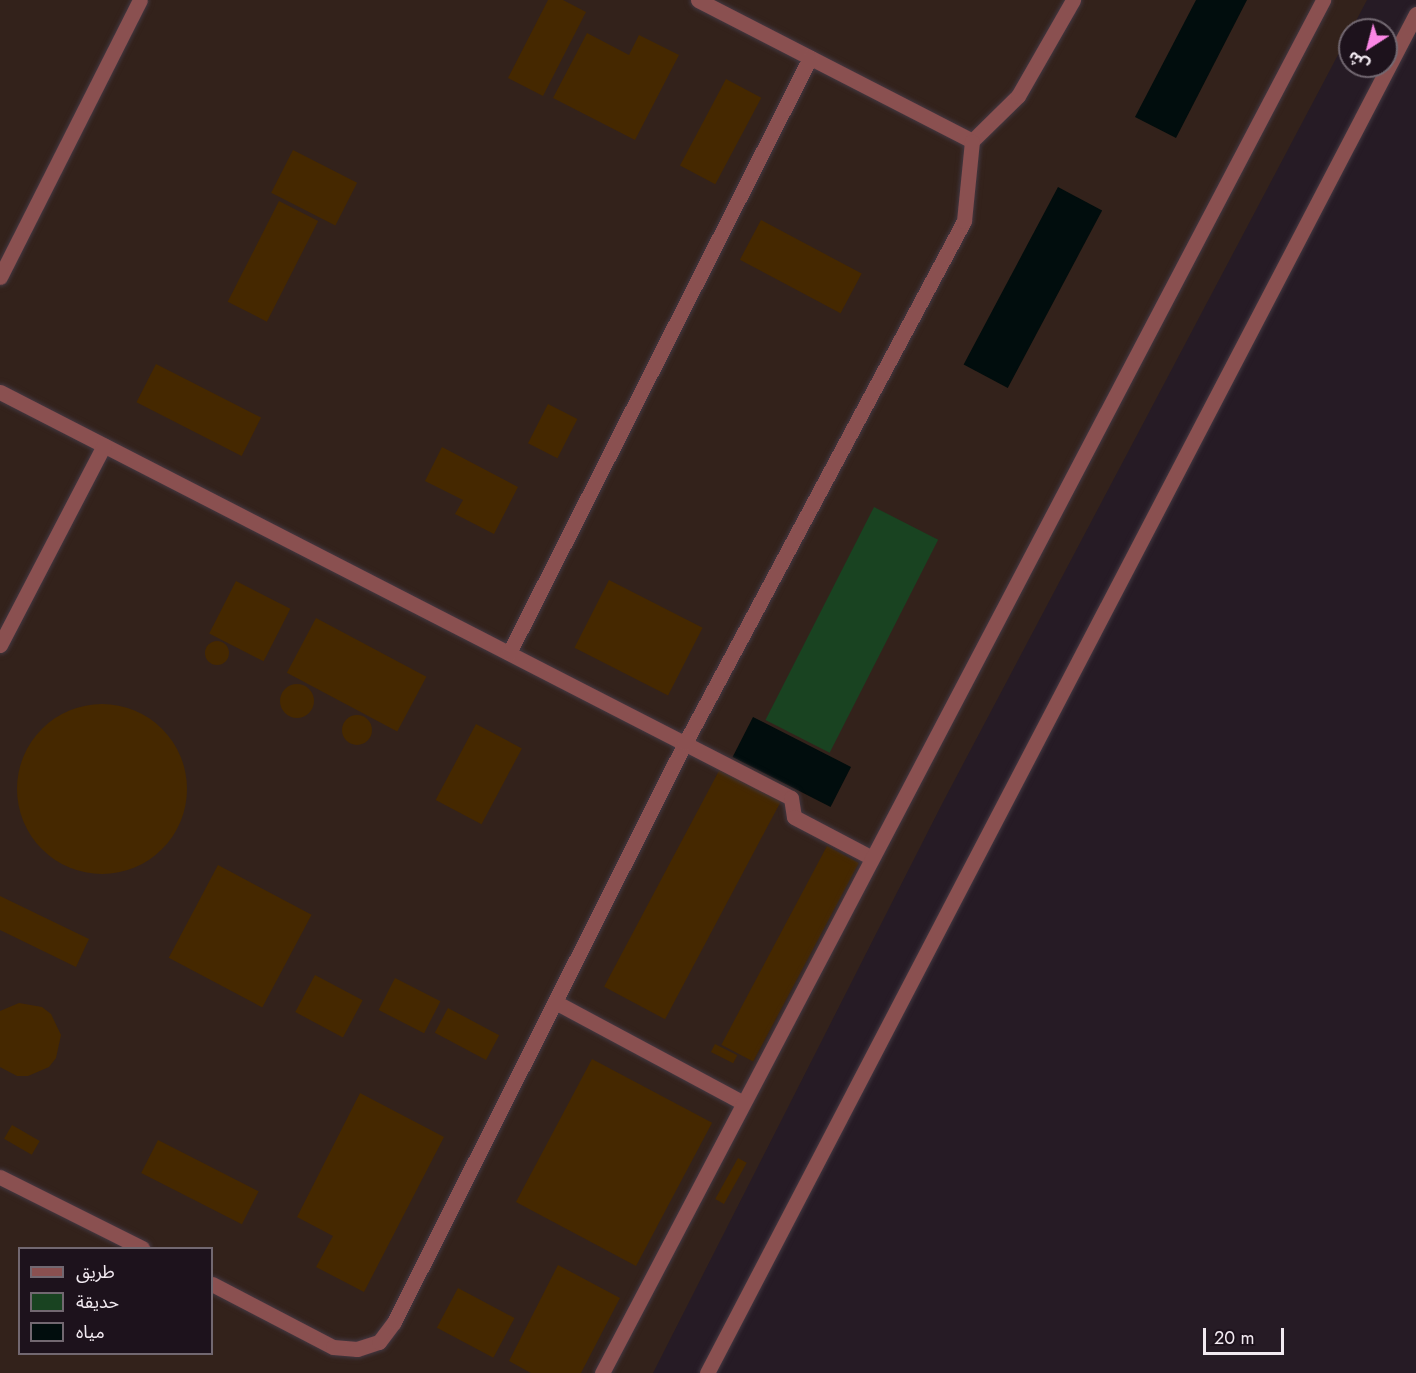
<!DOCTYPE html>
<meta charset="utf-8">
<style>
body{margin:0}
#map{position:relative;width:1416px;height:1373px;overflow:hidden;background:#261b25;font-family:Jost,"Noto Sans Arabic",sans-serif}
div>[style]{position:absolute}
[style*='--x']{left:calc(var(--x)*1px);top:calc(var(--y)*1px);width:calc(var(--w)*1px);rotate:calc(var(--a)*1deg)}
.industrial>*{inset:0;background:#33221b}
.green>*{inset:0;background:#194321;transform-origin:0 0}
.water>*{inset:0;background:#010d0d;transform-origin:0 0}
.building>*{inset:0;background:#452800;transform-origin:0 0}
.round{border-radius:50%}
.roads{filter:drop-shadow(0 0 2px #433842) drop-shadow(0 0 2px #433842)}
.minor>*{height:15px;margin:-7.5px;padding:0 7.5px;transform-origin:7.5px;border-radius:7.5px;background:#8a5050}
span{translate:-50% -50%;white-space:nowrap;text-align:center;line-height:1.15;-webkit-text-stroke:4.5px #1d121c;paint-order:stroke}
.legend{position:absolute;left:18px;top:1247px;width:195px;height:108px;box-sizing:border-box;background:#1d121c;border:2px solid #726871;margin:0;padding:8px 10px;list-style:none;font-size:18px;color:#f2eaf1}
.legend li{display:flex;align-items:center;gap:12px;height:30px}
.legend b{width:30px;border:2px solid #726871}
.north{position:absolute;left:1338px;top:18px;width:60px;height:60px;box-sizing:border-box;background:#1d121c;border:2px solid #726871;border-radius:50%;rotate:216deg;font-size:16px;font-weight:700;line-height:24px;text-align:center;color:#f2eaf1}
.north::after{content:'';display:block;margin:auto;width:21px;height:27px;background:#fb87e5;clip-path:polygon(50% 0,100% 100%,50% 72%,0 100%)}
.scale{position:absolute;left:1203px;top:1328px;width:81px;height:27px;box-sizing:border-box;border:3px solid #f2eaf1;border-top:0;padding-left:8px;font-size:18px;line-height:21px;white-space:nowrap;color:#f2eaf1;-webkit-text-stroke:4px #1d121c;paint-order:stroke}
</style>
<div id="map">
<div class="industrial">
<div style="clip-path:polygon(evenodd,0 0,1367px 0,943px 802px,653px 1373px,0 1373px,0 0,20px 1248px,212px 1248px,212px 1354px,20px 1354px,20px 1248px)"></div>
</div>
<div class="green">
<div style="left:874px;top:507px;width:72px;height:239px;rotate:27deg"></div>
</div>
<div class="water">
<div style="clip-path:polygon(1196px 0,1247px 0,1176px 138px,1135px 117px)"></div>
<div style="left:1058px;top:187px;width:50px;height:201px;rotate:28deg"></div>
<div style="left:753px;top:717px;width:110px;height:45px;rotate:27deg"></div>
</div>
<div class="building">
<div style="clip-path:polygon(548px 0,563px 0,586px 12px,543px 96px,508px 78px)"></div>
<div style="clip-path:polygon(587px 33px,629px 55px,639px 35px,679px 55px,635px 140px,553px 98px)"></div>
<div style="left:726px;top:79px;width:40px;height:98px;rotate:28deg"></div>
<div style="left:293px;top:150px;width:72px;height:48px;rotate:27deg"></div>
<div style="left:279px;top:201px;width:44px;height:113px;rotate:27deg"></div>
<div style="left:761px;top:220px;width:114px;height:45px;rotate:28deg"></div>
<div style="left:156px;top:364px;width:118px;height:43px;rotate:27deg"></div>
<div style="left:548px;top:404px;width:33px;height:44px;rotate:27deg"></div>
<div style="clip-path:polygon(442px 447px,518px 487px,494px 534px,455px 514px,463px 500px,425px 481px)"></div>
<div style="left:609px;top:580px;width:105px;height:76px;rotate:27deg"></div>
<div style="left:236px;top:581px;width:61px;height:59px;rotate:27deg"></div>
<div style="left:316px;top:618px;width:125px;height:62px;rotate:28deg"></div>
<div class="round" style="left:205px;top:641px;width:24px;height:24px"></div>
<div class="round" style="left:280px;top:684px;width:34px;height:34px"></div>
<div class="round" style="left:17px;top:704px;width:170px;height:170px"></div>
<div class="round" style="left:342px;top:715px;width:30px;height:30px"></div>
<div style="left:476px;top:724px;width:52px;height:86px;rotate:28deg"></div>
<div style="left:721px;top:767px;width:69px;height:249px;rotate:28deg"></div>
<div style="left:827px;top:846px;width:36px;height:225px;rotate:28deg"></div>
<div style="left:218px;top:865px;width:106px;height:105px;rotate:28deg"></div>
<div style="clip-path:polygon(0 896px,89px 939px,76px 967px,0 930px)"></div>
<div style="left:315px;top:975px;width:54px;height:42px;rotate:28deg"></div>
<div style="left:395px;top:978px;width:51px;height:36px;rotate:27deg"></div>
<div style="clip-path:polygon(19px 1003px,42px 1007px,51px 1014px,61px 1035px,56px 1058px,49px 1067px,28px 1076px,17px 1076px,0 1067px,0 1011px)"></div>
<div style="left:448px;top:1008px;width:58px;height:28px;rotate:28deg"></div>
<div style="left:715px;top:1044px;width:25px;height:9px;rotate:27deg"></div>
<div style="left:592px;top:1059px;width:136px;height:162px;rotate:28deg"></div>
<div style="clip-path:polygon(360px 1093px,444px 1137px,364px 1292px,316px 1267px,333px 1236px,297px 1217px)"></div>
<div style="left:12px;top:1125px;width:32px;height:16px;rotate:30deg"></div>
<div style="left:158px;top:1140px;width:113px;height:37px;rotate:27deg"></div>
<div style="left:738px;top:1158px;width:10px;height:47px;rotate:29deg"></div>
<div style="clip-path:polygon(558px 1265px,620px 1298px,581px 1373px,531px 1373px,509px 1361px)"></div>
<div style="left:458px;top:1288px;width:64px;height:45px;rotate:28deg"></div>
</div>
<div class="roads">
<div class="minor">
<div style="--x:698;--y:0;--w:308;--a:27.2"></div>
<div style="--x:972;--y:141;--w:64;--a:-44.4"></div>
<div style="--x:1018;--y:96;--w:111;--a:-60.2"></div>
<div style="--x:0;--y:277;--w:310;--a:-63.2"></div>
<div style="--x:0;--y:392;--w:889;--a:27.17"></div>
<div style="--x:791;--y:798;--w:19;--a:81"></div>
<div style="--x:794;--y:817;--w:88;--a:27.7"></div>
<div style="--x:0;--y:645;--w:225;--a:-62.5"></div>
<div style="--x:509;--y:653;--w:667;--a:-63.17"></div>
<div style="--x:555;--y:1002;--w:213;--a:28.2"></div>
<div style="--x:0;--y:1177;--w:159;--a:26.6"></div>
<div style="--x:212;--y:1284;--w:136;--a:27.5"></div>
<div style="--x:333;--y:1347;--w:24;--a:5"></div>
<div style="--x:357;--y:1349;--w:23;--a:-18"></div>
<div style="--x:379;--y:1342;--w:25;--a:-53"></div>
<div style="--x:394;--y:1322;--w:648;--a:-63.32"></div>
<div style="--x:685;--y:743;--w:592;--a:-61.88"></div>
<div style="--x:964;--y:221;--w:80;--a:-84.3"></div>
<div style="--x:602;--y:1373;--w:1551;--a:-62.29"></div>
<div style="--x:707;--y:1373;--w:1533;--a:-62.45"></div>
</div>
</div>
<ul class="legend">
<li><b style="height:8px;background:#8a5050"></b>طريق</li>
<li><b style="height:16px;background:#194321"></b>حديقة</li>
<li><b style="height:16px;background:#010d0d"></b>مياه</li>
</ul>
<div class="north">ش</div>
<div class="scale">20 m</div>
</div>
